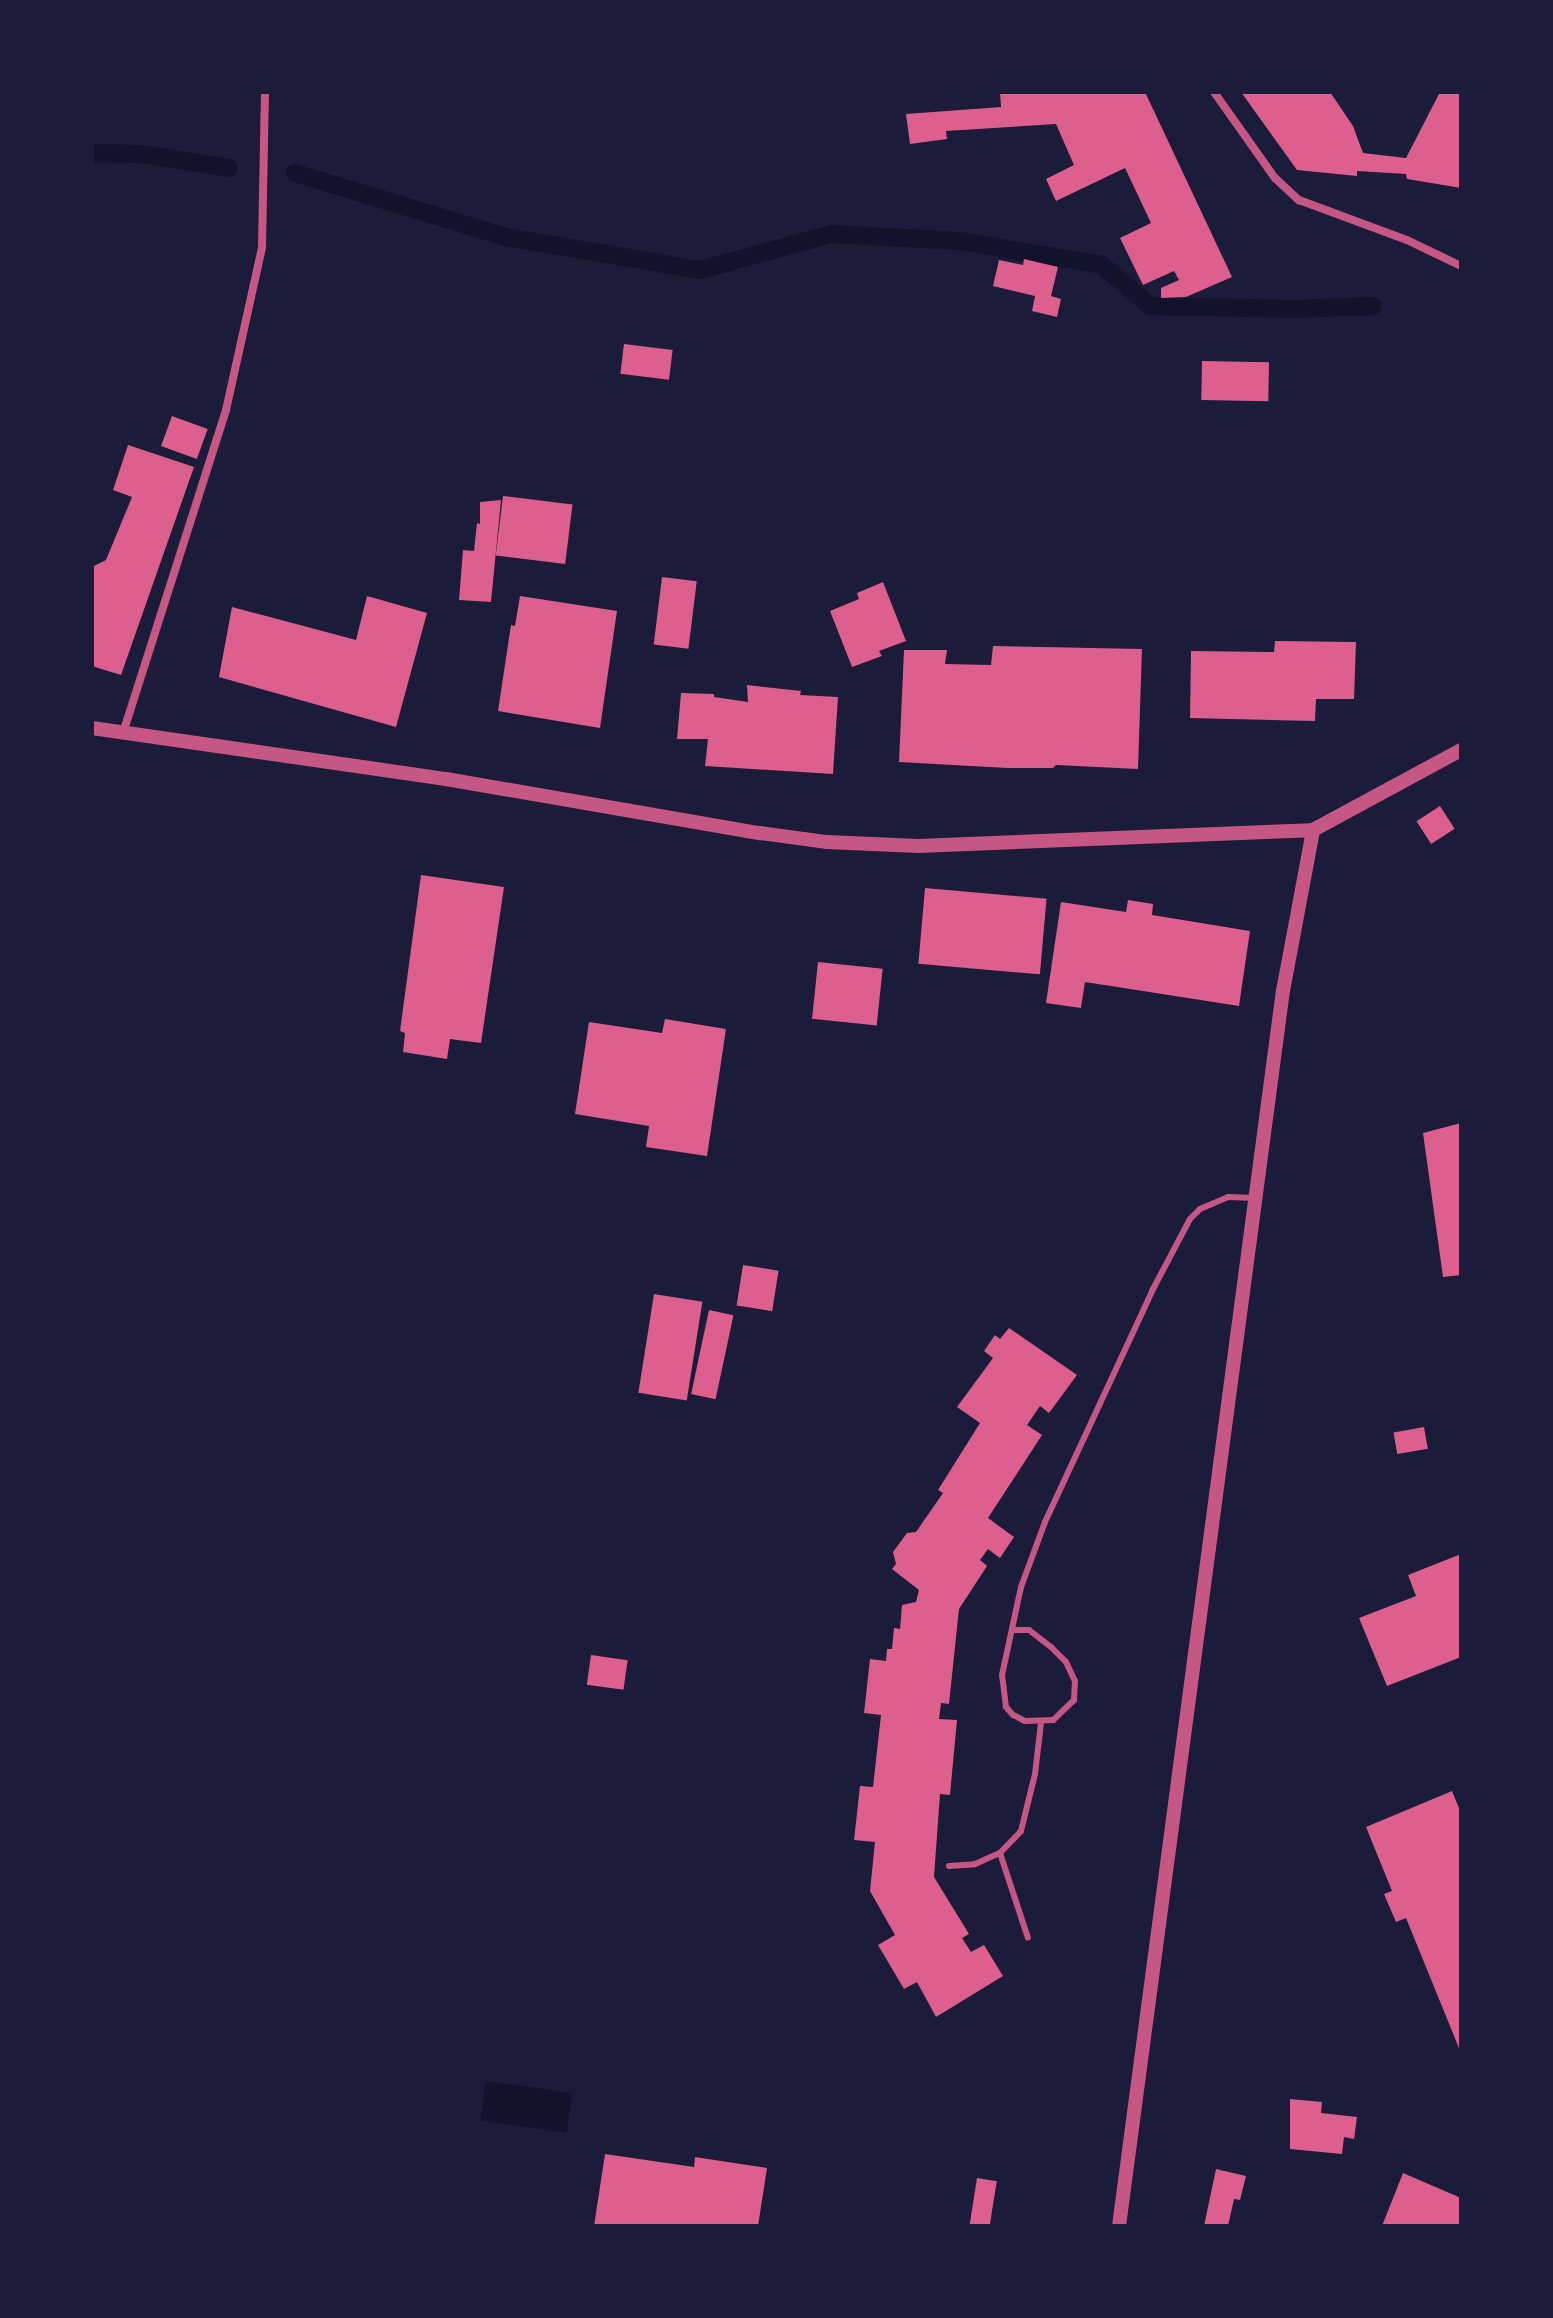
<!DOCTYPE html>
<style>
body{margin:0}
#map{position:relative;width:1553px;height:2318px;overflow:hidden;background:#1b1b3a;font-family:Spectral,serif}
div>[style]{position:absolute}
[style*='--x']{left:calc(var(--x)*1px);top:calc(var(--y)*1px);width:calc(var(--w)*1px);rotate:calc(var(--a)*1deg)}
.water>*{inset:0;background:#12122b;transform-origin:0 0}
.stream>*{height:18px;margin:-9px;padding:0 9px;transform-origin:9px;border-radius:9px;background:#12122b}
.building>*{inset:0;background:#dd5f8e;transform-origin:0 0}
.service>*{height:6px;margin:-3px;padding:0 3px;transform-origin:3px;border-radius:3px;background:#c65784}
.minor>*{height:8px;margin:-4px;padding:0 4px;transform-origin:4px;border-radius:4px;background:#c65784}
.tertiary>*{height:14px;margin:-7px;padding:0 7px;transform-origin:7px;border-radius:7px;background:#c65784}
span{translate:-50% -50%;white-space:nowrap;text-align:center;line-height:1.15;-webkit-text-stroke:6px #1b1b3a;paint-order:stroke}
.frame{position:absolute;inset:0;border:94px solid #1b1b3a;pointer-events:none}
</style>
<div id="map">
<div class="water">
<div style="left:486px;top:2081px;width:87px;height:40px;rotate:8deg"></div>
</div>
<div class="stream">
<div style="--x:92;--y:153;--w:49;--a:1.2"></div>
<div style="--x:141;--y:154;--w:89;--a:9"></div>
<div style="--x:295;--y:173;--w:220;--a:16.9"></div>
<div style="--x:505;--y:237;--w:198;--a:9.6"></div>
<div style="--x:700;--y:270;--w:137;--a:-15.3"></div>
<div style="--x:832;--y:234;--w:127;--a:3.2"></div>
<div style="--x:959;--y:241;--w:145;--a:9.5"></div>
<div style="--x:1102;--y:265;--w:63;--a:40.5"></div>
<div style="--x:1150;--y:306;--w:145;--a:1.2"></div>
<div style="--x:1295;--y:309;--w:78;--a:-2.2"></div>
</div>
<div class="building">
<div style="clip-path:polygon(1000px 92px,1145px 92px,1232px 277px,1186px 297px,1161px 298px,1161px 288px,1179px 280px,1174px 271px,1143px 285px,1120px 238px,1151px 223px,1125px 168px,1056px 201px,1046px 179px,1074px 165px,1056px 124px,946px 131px,947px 139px,910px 144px,906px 114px,1001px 107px)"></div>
<div style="clip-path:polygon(1241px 92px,1330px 92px,1353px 126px,1363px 153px,1406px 158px,1440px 92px,1461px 92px,1461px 188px,1407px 179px,1406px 174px,1357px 171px,1357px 176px,1297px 170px)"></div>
<div style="clip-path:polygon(1024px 259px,1058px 267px,1051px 296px,1061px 299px,1057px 317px,1032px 311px,1035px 296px,993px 286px,999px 260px,1023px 265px)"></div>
<div style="left:624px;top:344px;width:49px;height:30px;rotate:7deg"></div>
<div style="left:1202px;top:361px;width:67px;height:39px;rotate:1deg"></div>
<div style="left:172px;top:416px;width:38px;height:32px;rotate:20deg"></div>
<div style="clip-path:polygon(128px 445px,194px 467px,121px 675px,92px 666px,92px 567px,106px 560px,132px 497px,113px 490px)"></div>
<div style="left:503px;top:496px;width:70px;height:60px;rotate:7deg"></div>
<div style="clip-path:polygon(501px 500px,491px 602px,459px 600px,463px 550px,474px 551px,477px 523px,480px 524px,480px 502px)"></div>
<div style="left:662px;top:577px;width:35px;height:68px;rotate:7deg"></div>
<div style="clip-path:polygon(883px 582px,906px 641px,879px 651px,882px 656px,852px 667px,830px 611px,859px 599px,857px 593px)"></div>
<div style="clip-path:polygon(367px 596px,427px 613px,396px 727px,219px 677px,232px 607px,356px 640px)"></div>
<div style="clip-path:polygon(520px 596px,617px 611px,600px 728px,498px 711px,511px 625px,515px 626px)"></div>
<div style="clip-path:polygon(1275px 641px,1356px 642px,1354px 699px,1316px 699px,1315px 721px,1190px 718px,1191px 651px,1274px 652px)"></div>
<div style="clip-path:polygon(993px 646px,1142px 649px,1138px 769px,1056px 765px,1053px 768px,1007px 768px,899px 762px,904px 650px,947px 650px,945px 664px,991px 665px)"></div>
<div style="clip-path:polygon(747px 685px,801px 691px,800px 695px,838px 697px,833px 774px,705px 766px,708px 739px,677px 739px,681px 693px,714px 694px,714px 697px,748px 702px)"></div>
<div style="left:1440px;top:806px;width:27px;height:28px;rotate:57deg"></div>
<div style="clip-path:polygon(421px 875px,504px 887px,481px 1043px,450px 1039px,447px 1059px,403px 1052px,405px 1033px,400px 1031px)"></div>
<div style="left:925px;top:888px;width:122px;height:76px;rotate:5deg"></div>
<div style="clip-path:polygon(1128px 900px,1153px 904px,1152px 915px,1250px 931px,1239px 1006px,1085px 982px,1081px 1008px,1046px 1003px,1061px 902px,1126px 912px)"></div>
<div style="left:818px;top:962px;width:65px;height:57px;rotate:6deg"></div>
<div style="clip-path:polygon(665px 1019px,726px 1029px,707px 1156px,646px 1147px,649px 1126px,575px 1114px,589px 1022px,662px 1033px)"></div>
<div style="clip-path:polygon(1461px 1123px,1461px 1275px,1443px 1277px,1423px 1133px)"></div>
<div style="left:743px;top:1265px;width:36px;height:41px;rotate:9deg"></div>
<div style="left:654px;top:1294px;width:49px;height:100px;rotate:9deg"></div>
<div style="left:709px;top:1310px;width:25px;height:86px;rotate:12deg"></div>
<div style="clip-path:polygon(1009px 1328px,1077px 1375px,1049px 1413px,1040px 1406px,1027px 1425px,1042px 1435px,988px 1518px,1014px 1537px,1000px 1558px,988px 1549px,980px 1560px,987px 1566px,959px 1609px,949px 1704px,941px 1703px,939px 1719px,957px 1720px,950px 1795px,940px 1794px,934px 1877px,969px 1934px,962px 1938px,971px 1952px,984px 1945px,1003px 1976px,936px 2017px,917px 1982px,904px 1989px,878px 1945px,895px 1935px,870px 1891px,875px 1842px,854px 1840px,860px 1786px,873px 1787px,881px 1715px,864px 1713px,870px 1659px,886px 1661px,887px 1649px,892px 1649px,894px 1628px,900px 1629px,902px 1605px,916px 1602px,919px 1590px,892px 1569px,896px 1564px,893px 1552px,907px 1533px,916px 1532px,943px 1493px,938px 1490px,980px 1423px,957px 1407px,993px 1358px,984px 1351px,995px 1335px,1000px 1339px)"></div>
<div style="left:1424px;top:1427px;width:22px;height:31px;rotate:80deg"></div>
<div style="clip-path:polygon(1461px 1554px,1461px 1657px,1387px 1686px,1359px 1618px,1416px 1596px,1408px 1575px)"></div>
<div style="left:591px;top:1655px;width:37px;height:30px;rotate:8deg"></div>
<div style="clip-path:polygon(1452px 1791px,1461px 1813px,1461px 2053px,1406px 1918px,1396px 1922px,1384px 1894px,1392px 1891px,1366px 1827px)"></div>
<div style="clip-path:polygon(1290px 2099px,1322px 2102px,1321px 2113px,1357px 2117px,1354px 2139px,1344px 2137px,1342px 2154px,1290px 2149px)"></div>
<div style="clip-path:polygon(605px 2154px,694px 2167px,695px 2157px,767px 2168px,758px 2226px,594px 2226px)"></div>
<div style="clip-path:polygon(1216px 2169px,1246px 2176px,1240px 2200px,1234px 2199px,1228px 2226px,1204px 2226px)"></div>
<div style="clip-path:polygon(1403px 2173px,1461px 2198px,1461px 2226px,1382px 2226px)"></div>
<div style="left:977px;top:2178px;width:20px;height:49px;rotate:9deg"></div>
</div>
<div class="service">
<div style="--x:1013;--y:1630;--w:16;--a:0"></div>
<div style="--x:1029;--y:1630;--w:28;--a:38"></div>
<div style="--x:1051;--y:1647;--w:21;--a:45"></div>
<div style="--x:1066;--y:1662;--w:21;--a:65"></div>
<div style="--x:1075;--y:1681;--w:19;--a:93"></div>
<div style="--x:1074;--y:1700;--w:29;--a:136"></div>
<div style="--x:1053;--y:1720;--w:28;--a:178"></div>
<div style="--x:1025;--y:1721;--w:13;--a:-153"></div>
<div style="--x:1013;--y:1715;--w:11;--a:-131"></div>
<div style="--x:1006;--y:1707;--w:32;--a:-97"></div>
<div style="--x:1002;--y:1675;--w:90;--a:-77.8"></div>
<div style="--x:1021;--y:1587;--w:69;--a:-69.7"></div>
<div style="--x:1045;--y:1522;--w:255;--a:-65.1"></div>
<div style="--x:1152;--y:1291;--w:81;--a:-62.2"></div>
<div style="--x:1190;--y:1219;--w:14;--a:-45"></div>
<div style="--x:1200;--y:1209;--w:30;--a:-23"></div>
<div style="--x:1228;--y:1197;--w:28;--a:2"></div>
<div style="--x:1000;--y:1853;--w:89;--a:71.8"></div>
<div style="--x:949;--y:1866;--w:26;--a:-4"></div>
<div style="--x:975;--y:1864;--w:27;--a:-24"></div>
<div style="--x:1000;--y:1853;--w:30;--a:-46"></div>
<div style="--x:1021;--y:1831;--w:59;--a:-76.2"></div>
<div style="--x:1035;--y:1774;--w:51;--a:-83.3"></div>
</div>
<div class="minor">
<div style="--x:1214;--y:92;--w:105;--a:54.7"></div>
<div style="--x:1275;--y:178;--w:33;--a:43"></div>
<div style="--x:1299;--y:200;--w:115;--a:20.3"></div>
<div style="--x:1407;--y:240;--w:60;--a:25.7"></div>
<div style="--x:123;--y:733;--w:339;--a:-72.3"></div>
<div style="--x:226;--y:410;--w:167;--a:-77.5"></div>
<div style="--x:262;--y:247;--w:155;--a:-88.9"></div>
</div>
<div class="tertiary">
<div style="--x:92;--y:728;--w:358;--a:8.2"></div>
<div style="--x:446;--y:779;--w:319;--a:9.8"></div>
<div style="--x:760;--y:833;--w:68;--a:7.7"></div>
<div style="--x:827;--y:842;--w:91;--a:2.5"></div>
<div style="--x:918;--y:846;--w:395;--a:-2.3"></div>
<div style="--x:1313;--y:830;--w:168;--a:-28.4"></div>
<div style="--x:1119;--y:2226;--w:1246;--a:-82.44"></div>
<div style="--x:1283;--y:991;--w:164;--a:-79.4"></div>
</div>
<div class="frame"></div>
</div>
